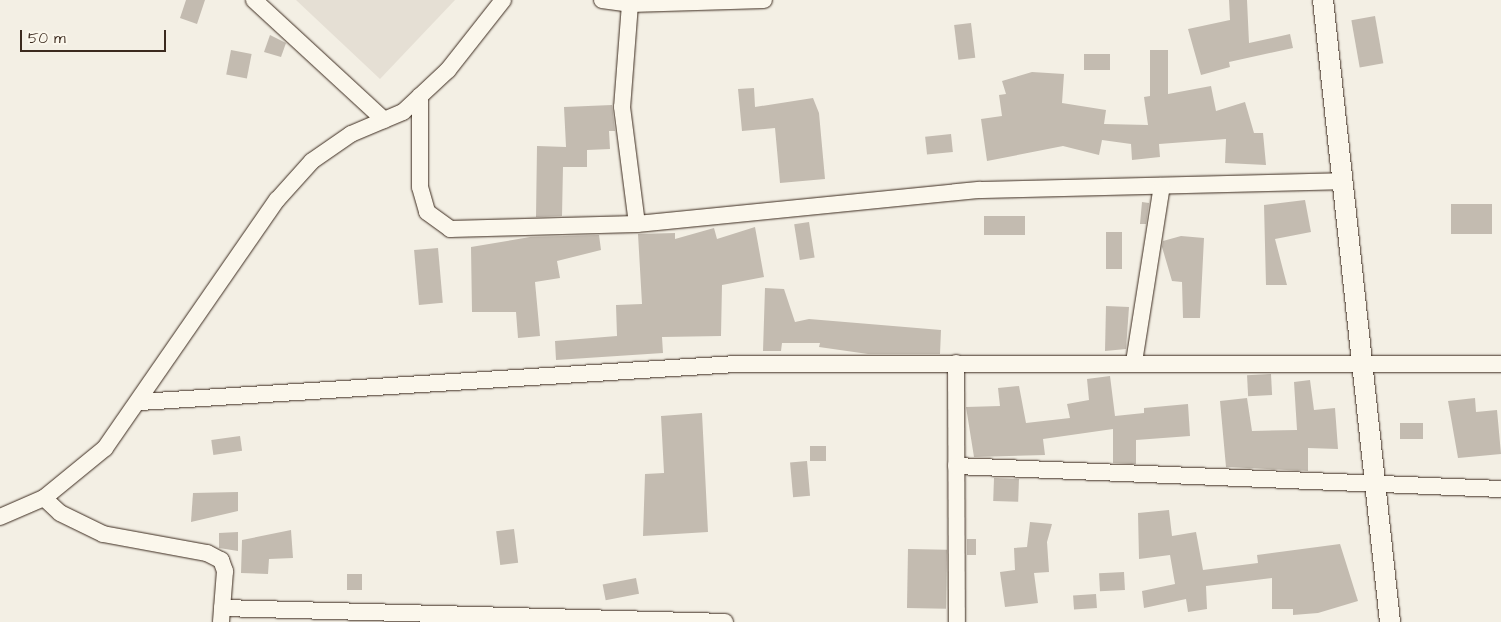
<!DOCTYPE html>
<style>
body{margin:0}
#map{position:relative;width:1501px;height:622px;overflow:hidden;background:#f3efe4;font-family:"Architects Daughter",sans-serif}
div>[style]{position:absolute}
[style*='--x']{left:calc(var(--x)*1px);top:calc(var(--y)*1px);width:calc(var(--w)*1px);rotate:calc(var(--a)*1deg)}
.built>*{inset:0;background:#e5dfd4}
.building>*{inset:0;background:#c3bbb0;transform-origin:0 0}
.roads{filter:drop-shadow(0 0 1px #3b2a1e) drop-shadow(0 0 1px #3b2a1e)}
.minor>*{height:16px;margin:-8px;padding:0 8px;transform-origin:8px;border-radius:8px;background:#fbf7ec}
.tertiary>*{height:20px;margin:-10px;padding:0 10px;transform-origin:10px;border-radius:10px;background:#fbf7ec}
span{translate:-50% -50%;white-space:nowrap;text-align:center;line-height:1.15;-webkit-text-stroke:4px #fbf7ec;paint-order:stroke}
.scale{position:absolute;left:20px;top:30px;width:146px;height:22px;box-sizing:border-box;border:2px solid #3b2a1e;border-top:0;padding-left:6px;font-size:15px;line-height:18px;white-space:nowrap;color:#3b2a1e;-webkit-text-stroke:4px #fbf7ec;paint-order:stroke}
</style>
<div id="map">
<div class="built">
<div style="clip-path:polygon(296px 0,455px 0,380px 79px)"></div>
</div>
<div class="building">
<div style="clip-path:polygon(186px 0,205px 0,197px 24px,180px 18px)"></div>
<div style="clip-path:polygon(1229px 0,1247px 0,1249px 43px,1290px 34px,1293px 48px,1229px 62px,1230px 67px,1201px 75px,1188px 29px,1230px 20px)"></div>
<div style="left:1375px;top:16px;width:48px;height:24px;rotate:80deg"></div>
<div style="left:971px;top:23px;width:35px;height:17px;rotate:83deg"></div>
<div style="clip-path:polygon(270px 35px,286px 43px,281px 57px,264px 52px)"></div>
<div style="left:231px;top:50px;width:21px;height:25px;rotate:11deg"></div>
<div style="clip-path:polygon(1150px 50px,1168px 50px,1168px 94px,1211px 86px,1216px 111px,1245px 102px,1254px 133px,1263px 133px,1266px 165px,1225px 163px,1226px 139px,1159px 144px,1160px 157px,1132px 160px,1131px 144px,1102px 140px,1099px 155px,1063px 146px,987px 161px,981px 119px,1002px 116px,999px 95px,1006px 94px,1002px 81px,1032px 72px,1064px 74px,1062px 103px,1106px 110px,1104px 124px,1148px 125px,1144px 97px,1150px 96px)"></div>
<div style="left:1084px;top:54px;width:26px;height:16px"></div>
<div style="clip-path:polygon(754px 88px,755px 107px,813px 98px,819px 113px,825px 179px,780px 183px,775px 128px,742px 131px,738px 89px)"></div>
<div style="clip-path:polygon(612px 105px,615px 131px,609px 131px,610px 149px,587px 150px,587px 167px,563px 167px,562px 216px,536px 217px,537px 146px,566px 147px,564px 107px)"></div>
<div style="left:951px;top:134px;width:18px;height:26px;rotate:84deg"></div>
<div style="clip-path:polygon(1305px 200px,1311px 232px,1275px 239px,1287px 285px,1266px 285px,1264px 205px)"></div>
<div style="clip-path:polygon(1142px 202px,1149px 203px,1146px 224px,1140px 224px)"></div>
<div style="left:1451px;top:204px;width:41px;height:30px"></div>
<div style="left:984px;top:216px;width:41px;height:19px"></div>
<div style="left:809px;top:222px;width:36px;height:15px;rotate:81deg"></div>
<div style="clip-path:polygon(755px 227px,764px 277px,722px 285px,721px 336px,662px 337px,663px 353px,556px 360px,555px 341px,617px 336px,616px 305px,642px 304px,638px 234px,675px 233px,675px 239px,714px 228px,717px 239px)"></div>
<div style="left:1106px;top:232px;width:16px;height:37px"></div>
<div style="clip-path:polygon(599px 235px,601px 250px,557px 261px,560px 278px,535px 282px,540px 336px,518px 338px,516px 312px,472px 312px,471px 247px,530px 237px)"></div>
<div style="clip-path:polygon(1181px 236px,1204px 238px,1200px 318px,1183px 318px,1182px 282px,1172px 281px,1162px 247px,1163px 241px)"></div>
<div style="left:438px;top:248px;width:55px;height:24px;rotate:85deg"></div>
<div style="clip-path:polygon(765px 288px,784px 289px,795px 322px,809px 319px,941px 330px,940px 354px,868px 354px,819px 347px,820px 343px,782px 343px,781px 351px,763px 351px)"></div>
<div style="clip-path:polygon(1106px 306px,1129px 307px,1126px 349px,1105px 351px)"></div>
<div style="left:1271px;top:374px;width:21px;height:24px;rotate:87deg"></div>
<div style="clip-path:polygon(1110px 376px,1115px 416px,1144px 413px,1144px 408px,1188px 404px,1190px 436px,1136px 440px,1136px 464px,1113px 463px,1113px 429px,1043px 439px,1045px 455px,974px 457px,966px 407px,1000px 406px,998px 388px,1019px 386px,1026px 423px,1070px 418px,1067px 404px,1089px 400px,1087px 379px)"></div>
<div style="clip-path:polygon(1310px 380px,1314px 410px,1335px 408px,1338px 449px,1308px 448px,1308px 471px,1226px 467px,1220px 401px,1247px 398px,1252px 431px,1297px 430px,1294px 382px)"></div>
<div style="clip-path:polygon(1475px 398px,1476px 412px,1497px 410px,1501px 454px,1458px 458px,1448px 401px)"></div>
<div style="clip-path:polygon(702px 413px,708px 532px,643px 536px,645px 474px,664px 473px,661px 416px)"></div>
<div style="left:1423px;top:423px;width:16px;height:23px;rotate:90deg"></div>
<div style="left:240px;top:436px;width:15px;height:29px;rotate:82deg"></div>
<div style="left:826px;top:446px;width:15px;height:16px;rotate:90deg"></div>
<div style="left:807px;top:461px;width:35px;height:17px;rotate:85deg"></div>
<div style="left:994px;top:478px;width:25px;height:23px;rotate:2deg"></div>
<div style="clip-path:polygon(238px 492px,238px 511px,191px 522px,193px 493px)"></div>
<div style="clip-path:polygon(1169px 510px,1172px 536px,1196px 532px,1203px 570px,1258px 563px,1257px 555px,1340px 544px,1358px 601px,1318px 613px,1293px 615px,1293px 609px,1272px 609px,1272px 578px,1206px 586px,1207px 609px,1188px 612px,1186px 599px,1144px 608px,1142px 591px,1175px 584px,1170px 555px,1139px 559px,1138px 513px)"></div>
<div style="clip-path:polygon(1030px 522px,1052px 524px,1047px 542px,1049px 572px,1034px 573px,1038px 603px,1005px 607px,1000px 572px,1015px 570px,1014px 548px,1027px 547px)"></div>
<div style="left:514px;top:529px;width:34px;height:18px;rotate:83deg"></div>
<div style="clip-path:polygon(291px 530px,293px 558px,269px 559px,268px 574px,241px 573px,242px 540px)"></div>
<div style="clip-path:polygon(238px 532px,238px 551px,219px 548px,219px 533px)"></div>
<div style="left:967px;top:539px;width:9px;height:16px"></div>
<div style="left:908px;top:549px;width:39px;height:59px;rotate:1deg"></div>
<div style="left:1124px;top:572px;width:18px;height:25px;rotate:87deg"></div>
<div style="left:347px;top:574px;width:15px;height:16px"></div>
<div style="left:636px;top:578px;width:16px;height:34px;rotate:79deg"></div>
<div style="left:1096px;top:594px;width:14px;height:23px;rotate:86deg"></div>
</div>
<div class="roads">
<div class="minor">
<div style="--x:254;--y:0;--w:177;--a:42.7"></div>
<div style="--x:602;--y:0;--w:28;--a:8"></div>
<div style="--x:630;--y:4;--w:134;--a:-1.7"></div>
<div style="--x:630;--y:4;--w:103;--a:94.4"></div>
<div style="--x:622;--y:107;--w:118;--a:82.7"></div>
<div style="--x:420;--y:96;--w:91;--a:90"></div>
<div style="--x:420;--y:187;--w:26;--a:74"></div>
<div style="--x:427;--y:212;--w:29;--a:36"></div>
<div style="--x:450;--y:229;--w:187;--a:-1.5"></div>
<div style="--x:637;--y:224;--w:345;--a:-5.7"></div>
<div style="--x:980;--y:190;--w:362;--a:-1.4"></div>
<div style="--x:1134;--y:362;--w:178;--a:-81"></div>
<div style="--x:956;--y:363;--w:259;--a:89.8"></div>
<div style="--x:140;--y:402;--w:597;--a:-3.65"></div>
<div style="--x:736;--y:364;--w:765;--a:0"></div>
<div style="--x:956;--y:466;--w:545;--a:2.42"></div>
<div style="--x:44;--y:498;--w:22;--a:43"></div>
<div style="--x:60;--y:513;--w:48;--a:26"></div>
<div style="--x:103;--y:534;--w:106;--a:10.4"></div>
<div style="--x:207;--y:553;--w:16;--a:27"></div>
<div style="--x:221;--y:560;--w:12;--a:70"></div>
<div style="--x:225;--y:571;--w:51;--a:94.5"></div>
<div style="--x:0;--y:517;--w:48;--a:-23.4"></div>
<div style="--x:44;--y:498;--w:79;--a:-39.3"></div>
<div style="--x:105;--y:448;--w:302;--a:-55.3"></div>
<div style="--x:277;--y:200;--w:52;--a:-48.1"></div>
<div style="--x:312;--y:161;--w:47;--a:-34.7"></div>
<div style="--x:351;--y:134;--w:56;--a:-22.9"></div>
<div style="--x:403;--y:112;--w:62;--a:-43"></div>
<div style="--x:448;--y:70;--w:89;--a:-51.8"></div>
<div style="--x:222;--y:608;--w:503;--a:1.59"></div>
</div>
<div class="tertiary">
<div style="--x:1323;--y:0;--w:626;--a:83.85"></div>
</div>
</div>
<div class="scale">50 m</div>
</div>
